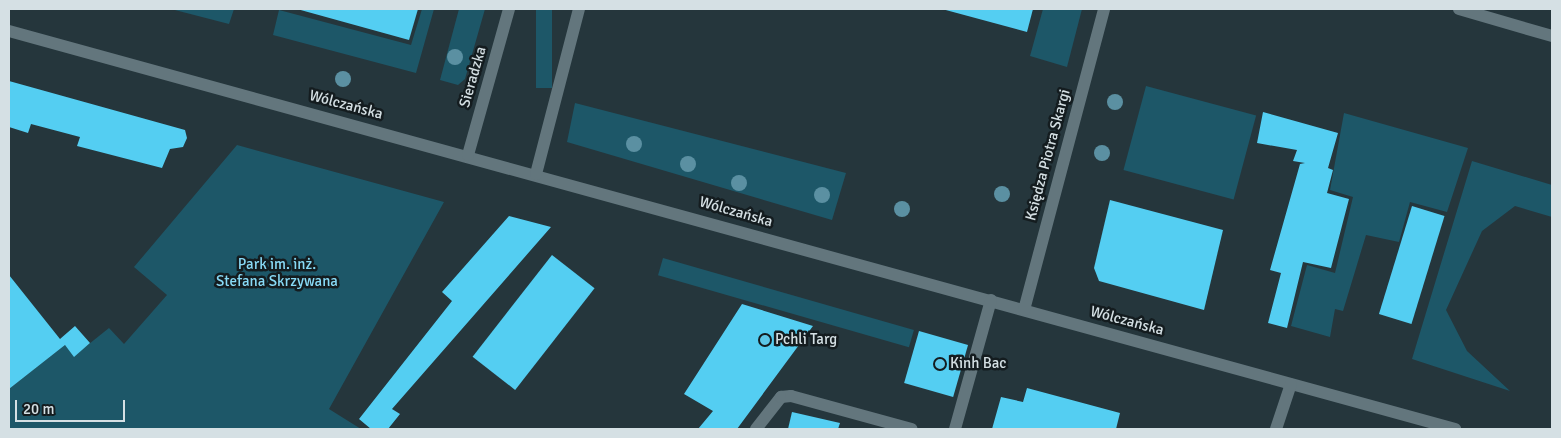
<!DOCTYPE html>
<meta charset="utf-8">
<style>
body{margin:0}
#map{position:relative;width:1561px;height:438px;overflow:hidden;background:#25363c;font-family:Signika,sans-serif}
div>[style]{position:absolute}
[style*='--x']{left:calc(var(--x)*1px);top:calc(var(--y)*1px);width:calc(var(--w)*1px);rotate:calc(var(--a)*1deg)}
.green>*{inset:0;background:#1d5768;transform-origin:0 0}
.building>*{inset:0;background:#54cef2;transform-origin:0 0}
.minor>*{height:12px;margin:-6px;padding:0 6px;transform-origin:6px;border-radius:6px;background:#63767d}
.trees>*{width:16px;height:16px;margin:-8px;border-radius:50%;background:#5b90a2}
.dots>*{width:14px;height:14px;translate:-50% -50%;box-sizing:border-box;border:2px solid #141c1f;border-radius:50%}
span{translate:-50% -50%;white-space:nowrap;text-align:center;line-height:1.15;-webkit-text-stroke:5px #141c1f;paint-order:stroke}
.street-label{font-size:15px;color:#d5e0e4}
.park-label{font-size:15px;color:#88daf6}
.poi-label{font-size:15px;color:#d5e0e4}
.left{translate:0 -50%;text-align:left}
.frame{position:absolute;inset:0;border:10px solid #d5e0e4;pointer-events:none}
.scale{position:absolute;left:15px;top:400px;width:110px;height:22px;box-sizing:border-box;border:2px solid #d5e0e4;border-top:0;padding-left:6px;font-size:15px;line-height:18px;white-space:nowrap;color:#d5e0e4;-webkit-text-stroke:4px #141c1f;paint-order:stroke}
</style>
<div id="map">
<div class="green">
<div style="clip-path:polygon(171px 9px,234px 9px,229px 24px)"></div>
<div style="clip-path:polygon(422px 9px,434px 9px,416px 73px,273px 35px,279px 10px,411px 45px)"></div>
<div style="clip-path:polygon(459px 9px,485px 9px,465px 79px,458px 85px,440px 80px)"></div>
<div style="left:536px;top:9px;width:16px;height:79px"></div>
<div style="clip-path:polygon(1043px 9px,1082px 9px,1067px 67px,1030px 56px)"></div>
<div style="left:1146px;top:86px;width:114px;height:87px;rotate:15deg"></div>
<div style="clip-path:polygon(575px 103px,846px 173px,832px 220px,567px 142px)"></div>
<div style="clip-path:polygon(1344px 113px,1468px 148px,1447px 212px,1410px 202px,1399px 242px,1366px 235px,1343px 311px,1335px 309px,1330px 337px,1291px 326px,1307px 265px,1335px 273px,1353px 197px,1330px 190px)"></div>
<div style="clip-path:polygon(237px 145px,444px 202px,329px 409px,361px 429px,9px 429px,9px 389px,65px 345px,74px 356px,109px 328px,124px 344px,167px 295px,134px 267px)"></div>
<div style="clip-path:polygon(1472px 161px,1552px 185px,1552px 217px,1515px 206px,1482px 231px,1446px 310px,1467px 351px,1510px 391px,1412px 359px)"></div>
<div style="left:663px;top:258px;width:261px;height:18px;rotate:16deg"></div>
</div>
<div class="building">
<div style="clip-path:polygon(297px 9px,418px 9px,409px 40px)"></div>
<div style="clip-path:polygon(942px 9px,1033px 9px,1027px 32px)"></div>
<div style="clip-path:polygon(9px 81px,185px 130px,187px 138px,183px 147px,170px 149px,162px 168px,77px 146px,80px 137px,31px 124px,28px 133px,9px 127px)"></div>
<div style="clip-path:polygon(1263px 112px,1338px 133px,1328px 168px,1333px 170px,1327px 193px,1349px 199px,1331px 268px,1303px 262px,1287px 328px,1268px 323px,1281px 273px,1270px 270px,1300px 164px,1305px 163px,1293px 161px,1297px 150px,1257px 143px)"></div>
<div style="clip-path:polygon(1110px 200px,1223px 230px,1204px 310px,1099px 281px,1094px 268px)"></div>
<div style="left:1412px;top:206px;width:34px;height:113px;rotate:17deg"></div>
<div style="clip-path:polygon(509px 216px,551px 227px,392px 409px,400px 414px,388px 429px,371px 429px,359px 419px,452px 301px,442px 292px)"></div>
<div style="left:552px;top:255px;width:54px;height:129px;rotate:38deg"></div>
<div style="clip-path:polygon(9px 275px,60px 339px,75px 326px,90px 343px,74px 357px,65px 345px,9px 389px)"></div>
<div style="clip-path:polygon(742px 304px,813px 326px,737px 429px,698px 429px,713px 411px,684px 394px)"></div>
<div style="left:919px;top:331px;width:51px;height:54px;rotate:16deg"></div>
<div style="clip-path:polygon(1027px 388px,1120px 413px,1116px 429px,992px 429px,1001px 397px,1023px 402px)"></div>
<div style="clip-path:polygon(792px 412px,840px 423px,838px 429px,788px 429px)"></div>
</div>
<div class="minor">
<div style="--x:1459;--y:9;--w:97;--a:16.2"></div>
<div style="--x:9;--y:31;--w:1500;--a:15.39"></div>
<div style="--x:468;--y:155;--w:152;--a:-74.3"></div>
<div style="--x:536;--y:174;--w:171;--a:-75.4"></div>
<div style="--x:1024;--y:310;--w:311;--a:-75.1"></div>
<div style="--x:756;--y:429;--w:41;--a:-52"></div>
<div style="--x:781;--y:397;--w:10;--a:-6"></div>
<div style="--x:791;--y:396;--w:125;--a:15.3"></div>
<div style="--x:955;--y:429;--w:134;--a:-74.4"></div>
<div style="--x:1276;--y:429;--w:47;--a:-71.6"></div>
</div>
<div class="trees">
<div style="left:455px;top:57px"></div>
<div style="left:343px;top:79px"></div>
<div style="left:1115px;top:102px"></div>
<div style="left:634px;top:144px"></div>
<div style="left:1102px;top:153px"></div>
<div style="left:688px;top:164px"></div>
<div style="left:739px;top:183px"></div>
<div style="left:1002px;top:194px"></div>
<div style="left:822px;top:195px"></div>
<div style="left:902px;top:209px"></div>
</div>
<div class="dots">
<div style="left:765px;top:340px;background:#5cc7e8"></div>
<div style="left:940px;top:364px;background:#5cc7e8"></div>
</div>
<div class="street-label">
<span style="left:473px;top:77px;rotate:-74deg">Sieradzka</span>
<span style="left:346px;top:105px;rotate:15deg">Wólczańska</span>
<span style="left:1048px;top:155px;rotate:-75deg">Księdza Piotra Skargi</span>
<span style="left:736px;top:212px;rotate:16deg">Wólczańska</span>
<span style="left:1127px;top:321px;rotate:15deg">Wólczańska</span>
</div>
<div class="park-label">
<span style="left:277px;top:273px">Park im. inż.<br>Stefana Skrzywana</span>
</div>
<div class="poi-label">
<span class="left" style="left:775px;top:340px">Pchli Targ</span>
<span class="left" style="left:950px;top:364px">Kinh Bac</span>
</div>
<div class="frame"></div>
<div class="scale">20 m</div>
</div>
